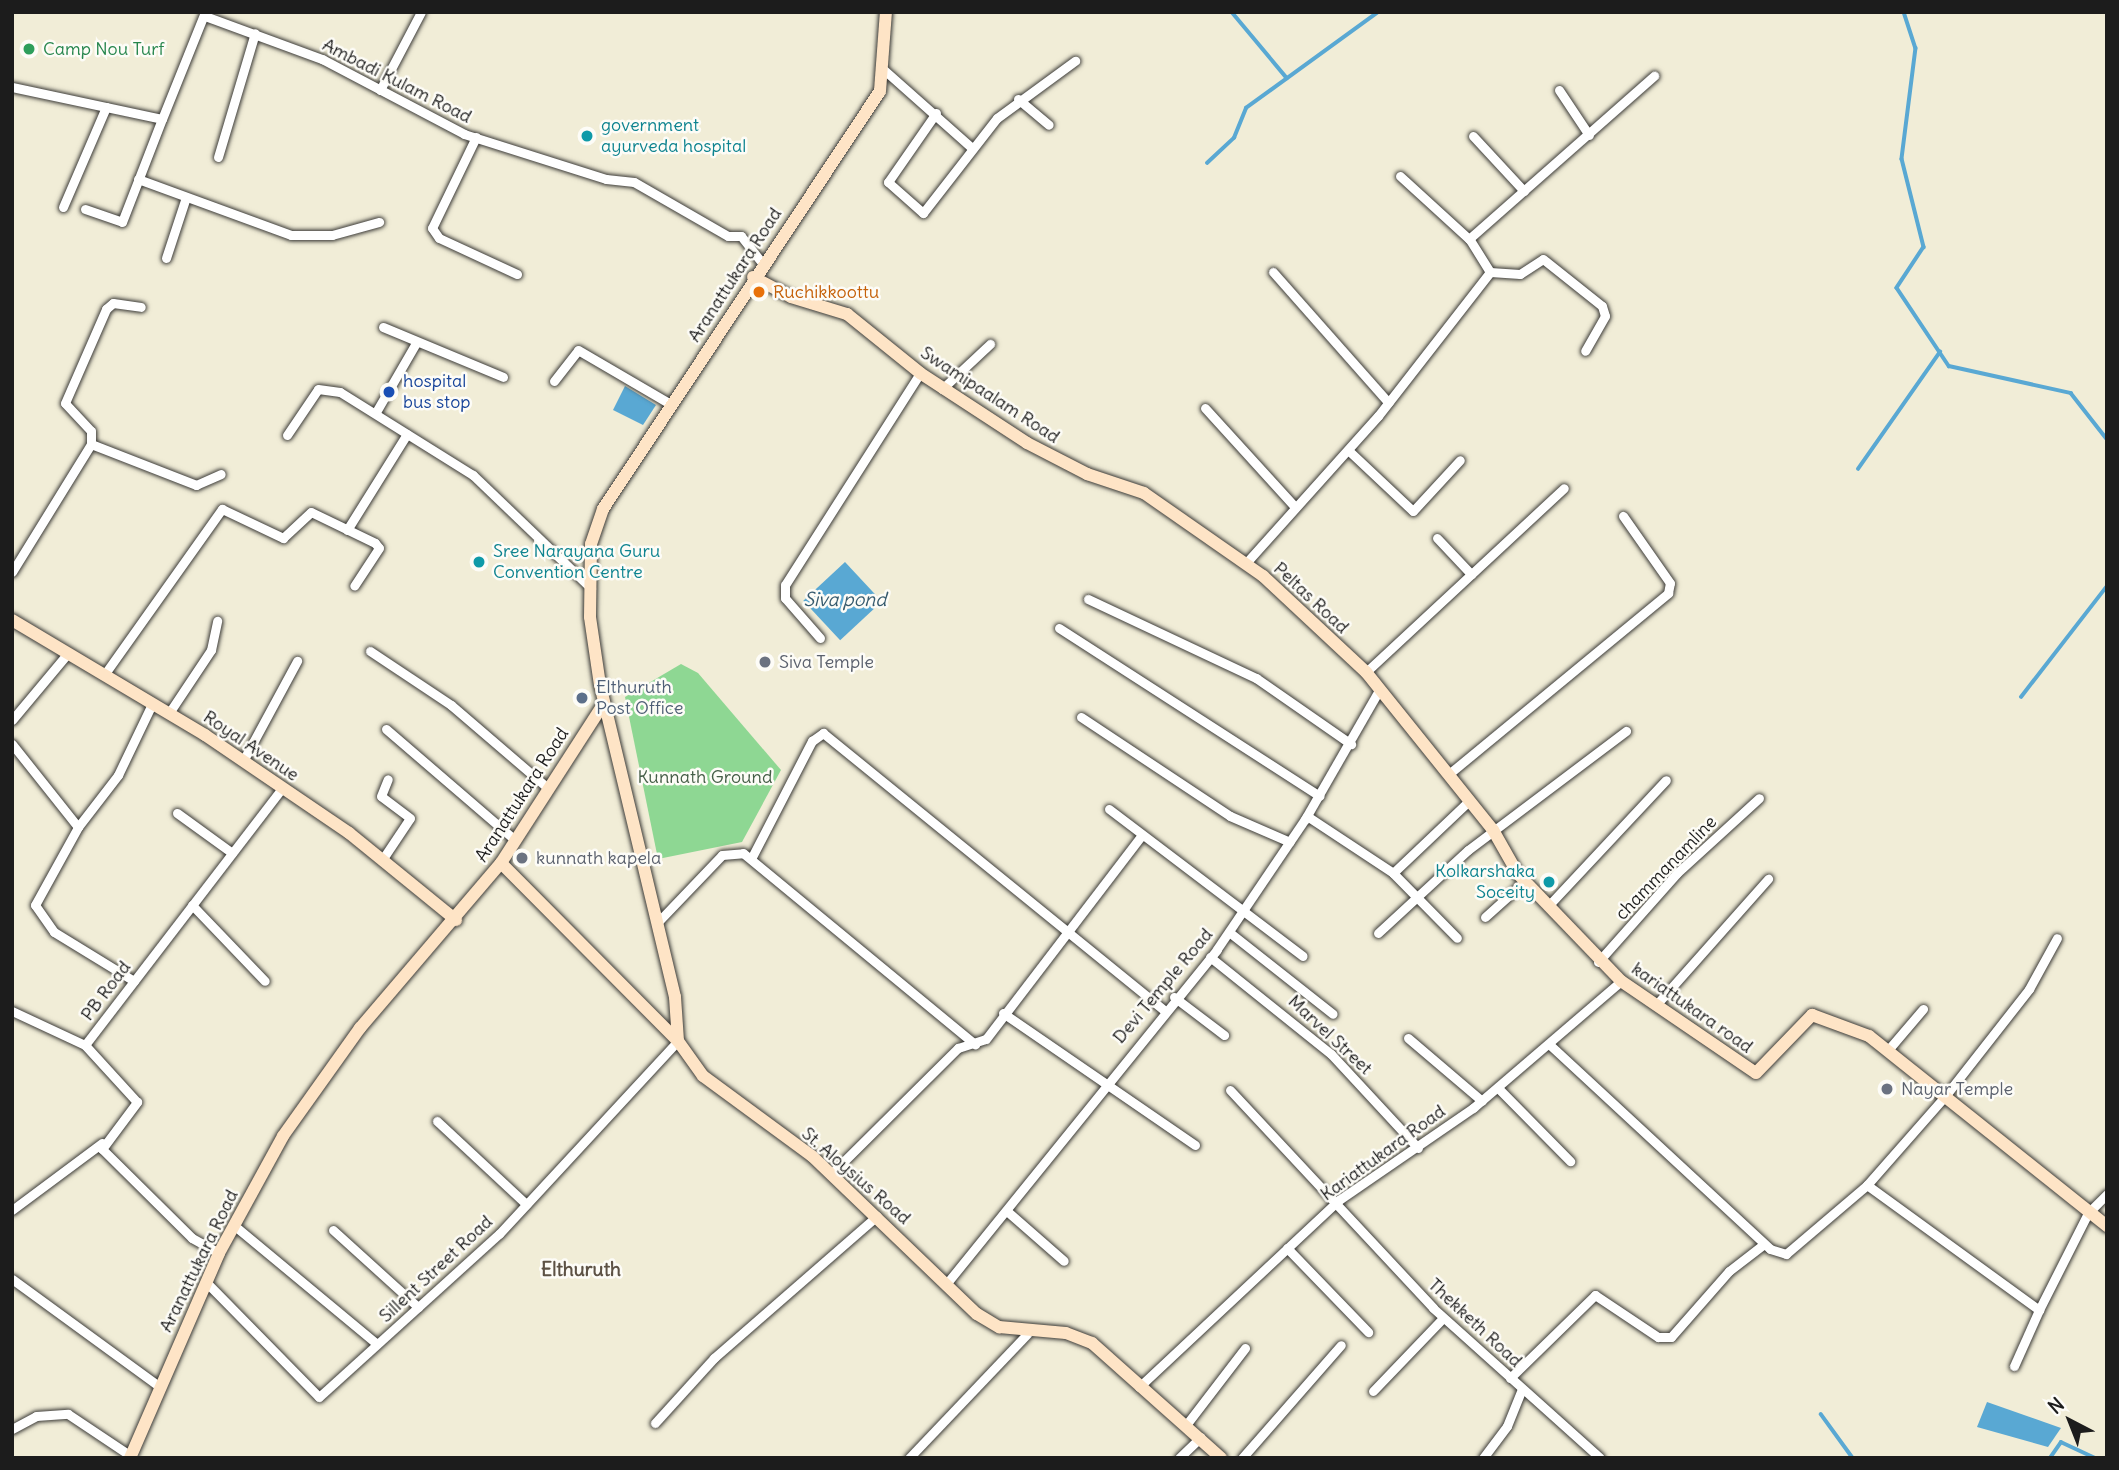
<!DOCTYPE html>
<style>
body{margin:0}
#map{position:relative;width:2119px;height:1470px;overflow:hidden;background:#f1edd7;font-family:Delius,sans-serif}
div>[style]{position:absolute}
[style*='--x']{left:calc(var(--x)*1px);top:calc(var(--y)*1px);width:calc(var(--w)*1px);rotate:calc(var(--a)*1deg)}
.green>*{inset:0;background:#8ed793}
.water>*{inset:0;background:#59a8d3;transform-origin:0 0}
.stream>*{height:3.5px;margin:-1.75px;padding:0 1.75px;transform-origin:1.75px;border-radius:1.75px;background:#59a8d3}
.roads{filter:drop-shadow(0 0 2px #3c3b38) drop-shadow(0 0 2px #3c3b38)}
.street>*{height:9px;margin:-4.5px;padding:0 4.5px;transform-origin:4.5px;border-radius:4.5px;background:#fff}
.secondary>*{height:12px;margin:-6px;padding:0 6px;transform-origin:6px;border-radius:6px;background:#fee4c6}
.dots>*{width:19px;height:19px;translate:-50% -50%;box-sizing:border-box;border:4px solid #fdfcf7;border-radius:50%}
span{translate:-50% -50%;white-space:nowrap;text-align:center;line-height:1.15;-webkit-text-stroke:5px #fdfcf7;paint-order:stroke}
.leisure-label{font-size:18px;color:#27864d}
.left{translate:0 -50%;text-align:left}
.street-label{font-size:18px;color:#1c1c1c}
.culture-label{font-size:18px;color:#0d838f}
.right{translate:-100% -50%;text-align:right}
.food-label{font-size:18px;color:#c56008}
.transit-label{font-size:18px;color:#164399}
.worship-label{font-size:18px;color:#5b616d}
.service-label{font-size:18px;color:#4e5e75}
.park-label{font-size:18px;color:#445d46}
.water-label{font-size:19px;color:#375b6e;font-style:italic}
.neighbourhood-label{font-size:19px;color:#5d5245;font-weight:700}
.frame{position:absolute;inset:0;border:14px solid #1c1c1c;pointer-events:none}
.north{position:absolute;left:2035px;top:1386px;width:70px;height:70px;-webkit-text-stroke:5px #fdfcf7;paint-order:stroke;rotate:318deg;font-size:19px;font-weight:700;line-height:28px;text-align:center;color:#1c1c1c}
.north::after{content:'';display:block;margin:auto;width:24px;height:32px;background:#1c1c1c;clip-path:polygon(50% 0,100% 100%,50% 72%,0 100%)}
</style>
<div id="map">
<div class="green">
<div style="clip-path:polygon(681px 664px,698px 673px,781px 770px,742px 842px,658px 859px,625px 697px)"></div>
</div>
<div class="water">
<div style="clip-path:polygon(625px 386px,656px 405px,643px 425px,613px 410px)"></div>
<div style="left:845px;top:562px;width:54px;height:57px;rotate:47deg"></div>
<div style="clip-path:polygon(1987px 1402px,2061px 1428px,2048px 1447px,1977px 1427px)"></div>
</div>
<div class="stream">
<div style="--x:1232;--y:12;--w:86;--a:50.2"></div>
<div style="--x:1904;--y:12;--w:38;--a:72"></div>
<div style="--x:1916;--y:48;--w:112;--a:97.2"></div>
<div style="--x:1902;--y:159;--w:91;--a:76"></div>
<div style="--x:1924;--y:247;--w:49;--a:123.4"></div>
<div style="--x:1897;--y:288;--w:94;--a:56.3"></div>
<div style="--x:1949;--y:366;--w:125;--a:12.5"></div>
<div style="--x:2071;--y:393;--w:58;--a:52"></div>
<div style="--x:1207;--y:163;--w:37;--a:-43"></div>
<div style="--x:1234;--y:138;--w:32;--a:-68"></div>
<div style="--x:1246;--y:108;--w:163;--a:-36"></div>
<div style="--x:1858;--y:469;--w:143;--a:-55"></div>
<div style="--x:2021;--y:697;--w:140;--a:-52.2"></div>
<div style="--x:1821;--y:1414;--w:54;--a:54"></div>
<div style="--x:2050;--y:1458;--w:19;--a:-55"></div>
<div style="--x:2061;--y:1442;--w:38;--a:25"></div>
</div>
<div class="roads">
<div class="street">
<div style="--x:205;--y:16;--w:125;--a:20.2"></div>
<div style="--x:322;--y:59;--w:161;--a:27.8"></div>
<div style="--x:464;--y:134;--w:149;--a:17.6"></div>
<div style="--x:606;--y:179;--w:28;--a:6"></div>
<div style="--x:634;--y:182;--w:108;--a:29.9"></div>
<div style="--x:728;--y:236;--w:13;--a:0"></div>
<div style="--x:741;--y:236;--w:34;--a:52"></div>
<div style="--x:883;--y:69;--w:118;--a:41.6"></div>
<div style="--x:12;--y:87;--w:153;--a:12"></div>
<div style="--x:162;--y:119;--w:115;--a:-68.1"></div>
<div style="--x:380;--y:90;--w:88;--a:-62.3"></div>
<div style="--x:1559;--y:90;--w:54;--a:56.3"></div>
<div style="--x:1018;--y:99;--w:40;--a:40"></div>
<div style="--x:936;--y:113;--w:84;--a:124.8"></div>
<div style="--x:888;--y:182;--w:47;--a:41.5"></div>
<div style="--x:923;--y:213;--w:120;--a:-52.1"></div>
<div style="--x:997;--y:118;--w:97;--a:-36.2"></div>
<div style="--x:1473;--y:136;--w:75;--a:47.2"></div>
<div style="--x:476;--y:137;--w:101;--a:115.8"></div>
<div style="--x:432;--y:228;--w:12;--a:55"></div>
<div style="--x:439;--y:238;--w:86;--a:24.8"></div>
<div style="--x:218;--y:157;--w:129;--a:-73.4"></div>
<div style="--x:1400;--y:176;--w:93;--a:42.4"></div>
<div style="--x:138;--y:179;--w:163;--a:20.1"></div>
<div style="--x:291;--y:235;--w:41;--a:0"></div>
<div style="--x:332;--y:235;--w:49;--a:-15.5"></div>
<div style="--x:63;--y:207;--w:109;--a:-66.7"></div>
<div style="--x:85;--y:209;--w:39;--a:19"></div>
<div style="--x:122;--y:222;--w:110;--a:-68.8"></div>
<div style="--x:166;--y:258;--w:64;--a:-71.8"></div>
<div style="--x:1273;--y:272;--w:174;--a:48.5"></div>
<div style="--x:1490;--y:272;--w:30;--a:4"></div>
<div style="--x:1520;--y:274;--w:27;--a:-33"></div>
<div style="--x:1543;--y:259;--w:75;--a:38.5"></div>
<div style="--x:1602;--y:306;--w:10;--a:73"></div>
<div style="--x:1605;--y:316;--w:40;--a:119.7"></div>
<div style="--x:383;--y:327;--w:130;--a:22.6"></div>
<div style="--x:554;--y:381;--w:39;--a:-52"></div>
<div style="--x:578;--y:350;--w:109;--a:30.3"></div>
<div style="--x:942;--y:389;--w:66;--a:-43.2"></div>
<div style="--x:1205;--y:408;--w:134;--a:47.7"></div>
<div style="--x:376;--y:412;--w:80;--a:-59.9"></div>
<div style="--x:287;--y:435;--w:55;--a:-56"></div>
<div style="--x:318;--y:389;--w:22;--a:8"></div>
<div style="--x:340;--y:392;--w:157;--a:32"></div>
<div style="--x:473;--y:475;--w:163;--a:43.8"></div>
<div style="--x:91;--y:444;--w:113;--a:21.3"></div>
<div style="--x:196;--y:485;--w:27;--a:-24"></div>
<div style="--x:1348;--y:450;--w:89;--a:43.2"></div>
<div style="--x:1413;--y:511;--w:69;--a:-47.3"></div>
<div style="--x:347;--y:530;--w:113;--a:-58"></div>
<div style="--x:1437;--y:538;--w:50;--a:46.6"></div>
<div style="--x:1246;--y:563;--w:198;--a:-48.1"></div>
<div style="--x:1378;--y:416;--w:182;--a:-52.1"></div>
<div style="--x:1490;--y:272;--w:39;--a:-122"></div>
<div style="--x:1469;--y:239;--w:247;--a:-41.4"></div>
<div style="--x:12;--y:572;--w:150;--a:-58.3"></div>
<div style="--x:91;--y:444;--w:13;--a:-90"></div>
<div style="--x:91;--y:431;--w:38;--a:-133"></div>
<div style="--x:65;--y:403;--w:103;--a:-66.4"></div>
<div style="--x:106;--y:309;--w:9;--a:-41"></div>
<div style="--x:113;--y:303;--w:28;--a:8"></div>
<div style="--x:1088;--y:599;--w:186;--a:25.2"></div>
<div style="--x:1256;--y:678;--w:116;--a:34.8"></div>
<div style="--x:1059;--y:628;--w:310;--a:32.8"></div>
<div style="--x:820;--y:638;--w:53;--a:-131.2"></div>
<div style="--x:785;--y:598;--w:13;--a:-90"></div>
<div style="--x:785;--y:585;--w:251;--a:-57.5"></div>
<div style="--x:370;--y:651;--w:97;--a:33.7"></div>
<div style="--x:451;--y:705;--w:128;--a:40.6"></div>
<div style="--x:1366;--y:672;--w:270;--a:-42.9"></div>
<div style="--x:104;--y:675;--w:204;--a:-54.6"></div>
<div style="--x:222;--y:509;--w:68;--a:25.4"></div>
<div style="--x:283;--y:538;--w:38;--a:-43"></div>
<div style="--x:311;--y:512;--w:71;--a:25.8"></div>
<div style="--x:375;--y:543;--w:6;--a:51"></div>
<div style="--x:379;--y:548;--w:45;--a:123.3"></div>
<div style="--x:169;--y:713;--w:76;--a:-56.3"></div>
<div style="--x:211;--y:650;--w:30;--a:-78"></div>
<div style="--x:1081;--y:717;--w:179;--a:33.6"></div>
<div style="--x:1230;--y:816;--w:65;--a:23.4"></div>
<div style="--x:12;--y:720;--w:87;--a:-50.1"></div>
<div style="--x:386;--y:729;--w:170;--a:40.7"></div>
<div style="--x:12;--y:744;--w:106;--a:51.5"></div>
<div style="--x:243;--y:761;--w:114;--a:-61.6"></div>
<div style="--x:1450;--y:773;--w:283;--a:-39.5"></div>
<div style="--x:1668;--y:593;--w:10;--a:-79"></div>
<div style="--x:1670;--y:583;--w:82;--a:-125"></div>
<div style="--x:1109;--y:809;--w:243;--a:37.2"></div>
<div style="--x:177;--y:813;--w:68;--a:36"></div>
<div style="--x:1307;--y:816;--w:103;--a:33.5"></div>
<div style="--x:1393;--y:873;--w:91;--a:45.4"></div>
<div style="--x:752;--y:857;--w:131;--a:-62.7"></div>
<div style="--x:812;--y:741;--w:14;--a:-36"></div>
<div style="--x:823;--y:733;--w:438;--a:39.1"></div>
<div style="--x:382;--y:860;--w:50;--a:-56.3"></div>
<div style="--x:410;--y:818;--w:36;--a:-143"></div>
<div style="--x:381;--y:796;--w:18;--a:-68"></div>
<div style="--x:1393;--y:873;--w:106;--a:-43.5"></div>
<div style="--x:192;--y:905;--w:105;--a:46.2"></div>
<div style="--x:1549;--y:905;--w:171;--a:-46.9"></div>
<div style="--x:1485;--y:917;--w:54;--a:-42"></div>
<div style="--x:656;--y:924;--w:95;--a:-46.3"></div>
<div style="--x:722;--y:855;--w:21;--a:-5"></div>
<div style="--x:743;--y:853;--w:301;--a:39.5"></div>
<div style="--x:1229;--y:932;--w:132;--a:38.3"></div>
<div style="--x:1378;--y:933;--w:122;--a:-42.7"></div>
<div style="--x:1468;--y:850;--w:198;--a:-37"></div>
<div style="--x:1210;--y:957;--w:155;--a:38.7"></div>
<div style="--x:1331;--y:1054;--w:128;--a:47.2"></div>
<div style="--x:1598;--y:962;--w:119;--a:-48.4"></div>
<div style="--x:1677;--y:873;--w:111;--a:-42.4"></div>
<div style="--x:134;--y:981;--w:94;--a:-148.5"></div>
<div style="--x:54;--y:932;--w:33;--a:-125"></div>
<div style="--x:35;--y:905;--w:89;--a:-61.1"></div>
<div style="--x:78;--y:827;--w:66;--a:-52.4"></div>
<div style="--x:118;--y:775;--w:79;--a:-64.4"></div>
<div style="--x:1174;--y:997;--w:63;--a:37.2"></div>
<div style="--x:1656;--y:1005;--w:169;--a:-48.4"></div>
<div style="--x:12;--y:1011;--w:81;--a:25"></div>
<div style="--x:1003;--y:1013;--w:233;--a:34.5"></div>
<div style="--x:1408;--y:1038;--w:97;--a:40.4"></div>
<div style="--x:1550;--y:1045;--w:300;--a:42.8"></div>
<div style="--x:1770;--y:1249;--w:17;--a:17"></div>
<div style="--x:1786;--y:1254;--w:106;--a:-40.4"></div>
<div style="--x:1867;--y:1185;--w:120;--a:-48.7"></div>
<div style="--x:1946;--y:1095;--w:135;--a:-51.9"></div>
<div style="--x:2029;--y:989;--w:58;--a:-61.2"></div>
<div style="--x:1888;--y:1050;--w:54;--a:-49.5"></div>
<div style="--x:1498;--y:1088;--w:103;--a:45.4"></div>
<div style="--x:1230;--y:1090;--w:298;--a:47"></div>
<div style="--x:1433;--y:1308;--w:224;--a:41.9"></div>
<div style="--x:437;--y:1121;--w:122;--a:43"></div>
<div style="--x:831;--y:1174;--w:179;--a:-44.8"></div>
<div style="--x:958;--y:1048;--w:29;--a:-18"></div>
<div style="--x:986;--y:1039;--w:255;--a:-52.6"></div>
<div style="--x:1867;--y:1185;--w:213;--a:36"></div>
<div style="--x:2039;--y:1310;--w:109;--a:-63.2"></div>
<div style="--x:2088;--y:1213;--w:27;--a:-45"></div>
<div style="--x:12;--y:1210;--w:112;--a:-36.7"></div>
<div style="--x:1008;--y:1212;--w:74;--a:41.2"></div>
<div style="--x:236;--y:1227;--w:183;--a:39.7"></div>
<div style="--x:333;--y:1230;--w:115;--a:42.2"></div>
<div style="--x:1287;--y:1248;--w:117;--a:46"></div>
<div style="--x:219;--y:1253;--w:31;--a:-151"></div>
<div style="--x:192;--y:1238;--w:127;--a:-135.3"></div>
<div style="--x:102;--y:1149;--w:59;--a:-53.3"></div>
<div style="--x:137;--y:1102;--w:77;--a:-132.4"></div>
<div style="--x:85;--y:1045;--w:324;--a:-52.5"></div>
<div style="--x:12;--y:1279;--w:183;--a:36.1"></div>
<div style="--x:206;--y:1282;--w:161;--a:45.5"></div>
<div style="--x:319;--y:1397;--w:243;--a:-42.2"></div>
<div style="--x:499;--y:1234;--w:263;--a:-47.2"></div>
<div style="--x:947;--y:1283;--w:429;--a:-51"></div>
<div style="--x:1217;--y:949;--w:157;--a:-55.9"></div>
<div style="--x:1305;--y:819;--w:146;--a:-60.1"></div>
<div style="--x:2014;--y:1366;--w:61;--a:-65.9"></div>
<div style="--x:1510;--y:1378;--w:119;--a:-44.3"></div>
<div style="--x:1595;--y:1295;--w:76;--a:33.7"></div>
<div style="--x:1658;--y:1337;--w:13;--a:0"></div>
<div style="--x:1671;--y:1337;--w:88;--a:-48.7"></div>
<div style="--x:1729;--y:1271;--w:44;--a:-37.6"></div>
<div style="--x:1139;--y:1387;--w:274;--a:-43.1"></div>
<div style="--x:1339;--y:1200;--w:163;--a:-34.5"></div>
<div style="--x:1473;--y:1108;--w:195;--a:-40.6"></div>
<div style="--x:1373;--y:1391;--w:101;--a:-46.2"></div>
<div style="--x:655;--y:1423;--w:88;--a:-47.8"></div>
<div style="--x:714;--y:1358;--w:216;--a:-41.1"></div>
<div style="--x:1186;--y:1425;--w:97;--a:-52.5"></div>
<div style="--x:12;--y:1429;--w:27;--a:-28"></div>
<div style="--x:36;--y:1416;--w:32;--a:-4"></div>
<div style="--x:68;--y:1414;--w:76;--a:33.7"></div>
<div style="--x:909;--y:1458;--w:171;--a:-46.4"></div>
<div style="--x:1179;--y:1458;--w:30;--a:-44"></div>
<div style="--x:1242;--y:1458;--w:150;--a:-48.8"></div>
<div style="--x:1483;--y:1458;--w:40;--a:-53"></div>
<div style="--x:1507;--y:1426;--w:40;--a:-68"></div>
</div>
<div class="secondary">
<div style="--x:753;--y:277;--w:43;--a:27.8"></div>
<div style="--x:791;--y:297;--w:59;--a:16.9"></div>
<div style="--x:847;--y:314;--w:94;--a:38.9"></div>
<div style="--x:920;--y:373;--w:128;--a:33.2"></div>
<div style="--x:1027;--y:443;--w:68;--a:27.3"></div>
<div style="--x:1087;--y:474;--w:60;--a:18.4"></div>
<div style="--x:1144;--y:493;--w:145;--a:34.9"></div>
<div style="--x:1263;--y:576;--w:141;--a:43"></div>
<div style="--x:1366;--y:672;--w:203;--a:51.2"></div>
<div style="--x:1493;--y:830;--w:51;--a:60.4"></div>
<div style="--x:1518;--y:874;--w:149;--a:46.1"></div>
<div style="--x:1621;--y:981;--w:163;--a:34.3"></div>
<div style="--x:1756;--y:1073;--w:81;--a:-46"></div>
<div style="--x:1812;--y:1015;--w:61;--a:20.2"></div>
<div style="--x:1869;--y:1036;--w:305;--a:38.6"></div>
<div style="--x:12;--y:620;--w:225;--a:30.8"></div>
<div style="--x:205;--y:735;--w:174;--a:34.2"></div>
<div style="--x:349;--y:833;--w:138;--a:39.1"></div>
<div style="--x:501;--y:863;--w:251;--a:45.2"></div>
<div style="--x:678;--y:1041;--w:43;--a:54.5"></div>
<div style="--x:703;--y:1076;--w:135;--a:36.3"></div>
<div style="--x:812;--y:1156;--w:228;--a:43.8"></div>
<div style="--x:977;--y:1314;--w:26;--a:31"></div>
<div style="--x:999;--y:1327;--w:67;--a:5.1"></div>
<div style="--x:1066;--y:1333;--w:28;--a:21"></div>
<div style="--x:1092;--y:1343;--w:173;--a:41.7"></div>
<div style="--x:678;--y:1041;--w:44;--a:-93.9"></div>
<div style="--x:675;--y:997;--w:321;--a:-103.5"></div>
<div style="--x:600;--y:685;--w:69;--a:-98.4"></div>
<div style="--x:590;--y:617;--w:73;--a:-89.2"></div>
<div style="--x:591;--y:544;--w:37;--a:-71"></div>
<div style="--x:603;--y:509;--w:501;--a:-56.47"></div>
<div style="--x:880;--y:91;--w:79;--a:-85.7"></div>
<div style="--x:130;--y:1458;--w:223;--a:-66.5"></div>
<div style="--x:219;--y:1253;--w:133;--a:-61.3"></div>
<div style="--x:283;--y:1136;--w:133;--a:-54.5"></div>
<div style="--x:360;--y:1028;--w:217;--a:-49.5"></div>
<div style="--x:501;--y:863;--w:190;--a:-57.2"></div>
</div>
</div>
<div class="dots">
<div style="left:29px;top:49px;background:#2e9e5b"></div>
<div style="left:587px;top:136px;background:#0f9aa8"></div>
<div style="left:759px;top:292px;background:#e8710a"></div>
<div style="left:389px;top:392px;background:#1a4fb4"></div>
<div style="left:479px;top:562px;background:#0f9aa8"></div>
<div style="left:765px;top:662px;background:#6b7280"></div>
<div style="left:582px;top:698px;background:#5c6f8a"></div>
<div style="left:522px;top:858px;background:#6b7280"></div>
<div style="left:1549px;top:882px;background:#0f9aa8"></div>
<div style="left:1887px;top:1089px;background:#6b7280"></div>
</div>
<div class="leisure-label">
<span class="left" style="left:43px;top:49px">Camp Nou Turf</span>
</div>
<div class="street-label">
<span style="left:397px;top:81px;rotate:27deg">Ambadi Kulam Road</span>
<span style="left:735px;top:275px;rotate:-57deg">Aranattukara Road</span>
<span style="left:990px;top:395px;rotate:33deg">Swamipaalam Road</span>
<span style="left:1311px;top:598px;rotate:43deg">Peltas Road</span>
<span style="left:251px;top:746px;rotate:34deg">Royal Avenue</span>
<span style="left:522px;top:795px;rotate:-57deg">Aranattukara Road</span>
<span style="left:1666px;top:868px;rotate:-46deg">chammanamline</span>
<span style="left:1163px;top:986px;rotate:-50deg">Devi Temple Road</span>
<span style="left:106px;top:991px;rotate:-53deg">PB Road</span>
<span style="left:1692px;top:1008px;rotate:35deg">kariattukara road</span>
<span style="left:1330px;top:1035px;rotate:43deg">Marvel Street</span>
<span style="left:1383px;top:1153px;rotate:-36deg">Kariattukara Road</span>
<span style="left:856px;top:1176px;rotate:41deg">St. Aloysius Road</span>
<span style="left:199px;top:1261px;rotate:-64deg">Aranattukara Road</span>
<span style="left:436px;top:1269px;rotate:-43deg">Sillent Street Road</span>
<span style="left:1475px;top:1323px;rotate:43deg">Thekketh Road</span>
</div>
<div class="culture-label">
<span class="left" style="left:601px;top:136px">government<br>ayurveda hospital</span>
<span class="left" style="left:493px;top:562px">Sree Narayana Guru<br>Convention Centre</span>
<span class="right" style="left:1535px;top:882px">Kolkarshaka<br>Soceity</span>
</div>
<div class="food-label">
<span class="left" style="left:773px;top:292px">Ruchikkoottu</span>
</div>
<div class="transit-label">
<span class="left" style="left:403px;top:392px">hospital<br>bus stop</span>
</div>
<div class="worship-label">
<span class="left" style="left:779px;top:662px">Siva Temple</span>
<span class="left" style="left:536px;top:858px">kunnath kapela</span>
<span class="left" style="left:1901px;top:1089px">Nayar Temple</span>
</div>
<div class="service-label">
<span class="left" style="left:596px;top:698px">Elthuruth<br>Post Office</span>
</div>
<div class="park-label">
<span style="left:705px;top:777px">Kunnath Ground</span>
</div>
<div class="water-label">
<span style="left:845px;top:600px">Siva pond</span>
</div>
<div class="neighbourhood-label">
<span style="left:581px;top:1270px">Elthuruth</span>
</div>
<div class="frame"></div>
<div class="north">N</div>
</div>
